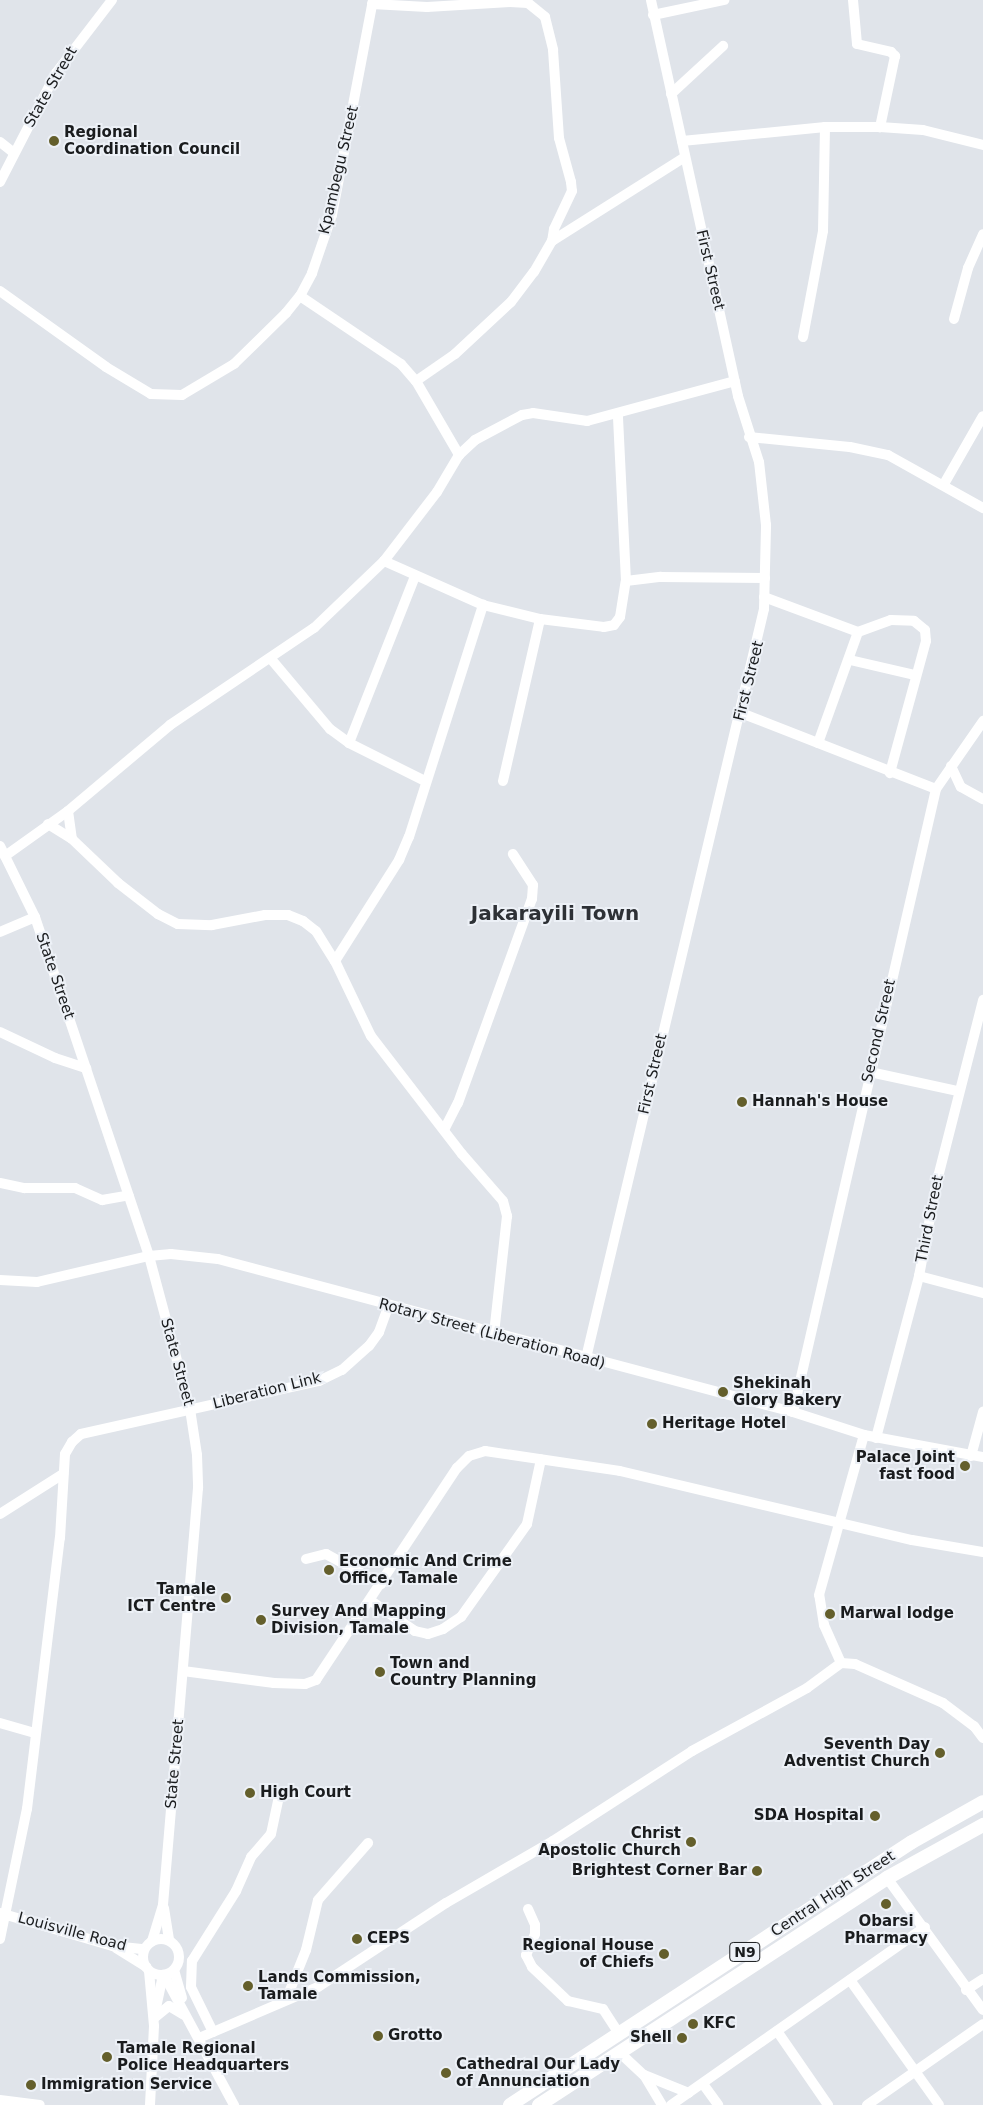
<!DOCTYPE html>
<style>
body{margin:0}
#map{position:relative;width:983px;height:2105px;overflow:hidden;background:#e0e4ea;font-family:"DejaVu Sans",sans-serif}
div>[style]{position:absolute}
[style*='--x']{left:calc(var(--x)*1px);top:calc(var(--y)*1px);width:calc(var(--w)*1px);rotate:calc(var(--a)*1deg)}
.minor>*{height:10px;margin:-5px;padding:0 5px;transform-origin:5px;border-radius:5px;background:#fff}
.minor>.ring{margin:-5px;padding:0;box-sizing:content-box;background:none;border:10px solid #fff;border-radius:50%}
.highway>*{height:14px;margin:-7px;padding:0 7px;transform-origin:7px;border-radius:7px;background:#fff}
.dots>*{width:14px;height:14px;translate:-50% -50%;box-sizing:border-box;border:2px solid #edf1f7;border-radius:50%}
span{translate:-50% -50%;white-space:nowrap;text-align:center;line-height:1.15;-webkit-text-stroke:4px #edf1f7;paint-order:stroke}
.shield-label span{padding:1px 4px;background:#edf1f7;border:1px solid;border-radius:4px;-webkit-text-stroke-width:0}
.shield-label{font-size:14px;color:#1a1c1e;font-weight:700}
.street-label{font-size:15px;color:#1a1c1e}
.poi-label{font-size:15px;color:#1a1c1e;font-weight:700}
.left{translate:0 -50%;text-align:left}
.right{translate:-100% -50%;text-align:right}
.district-label{font-size:20px;color:#2e3136;font-weight:700}
</style>
<div id="map">
<div class="minor">
<div style="--x:853;--y:0;--w:44;--a:84.8"></div>
<div style="--x:857;--y:44;--w:35;--a:13"></div>
<div style="--x:891;--y:52;--w:6;--a:45"></div>
<div style="--x:895;--y:56;--w:73;--a:101.9"></div>
<div style="--x:372;--y:4;--w:55;--a:3.1"></div>
<div style="--x:427;--y:7;--w:83;--a:-3.4"></div>
<div style="--x:510;--y:2;--w:18;--a:3"></div>
<div style="--x:528;--y:3;--w:22;--a:39"></div>
<div style="--x:545;--y:17;--w:34;--a:76"></div>
<div style="--x:553;--y:50;--w:88;--a:86.1"></div>
<div style="--x:559;--y:138;--w:46;--a:74.7"></div>
<div style="--x:571;--y:182;--w:9;--a:84"></div>
<div style="--x:572;--y:191;--w:42;--a:115.3"></div>
<div style="--x:554;--y:229;--w:12;--a:99"></div>
<div style="--x:653;--y:15;--w:73;--a:-11.9"></div>
<div style="--x:671;--y:94;--w:71;--a:-42.7"></div>
<div style="--x:682;--y:141;--w:144;--a:-5.6"></div>
<div style="--x:825;--y:127;--w:55;--a:0"></div>
<div style="--x:880;--y:127;--w:43;--a:4"></div>
<div style="--x:923;--y:130;--w:62;--a:14"></div>
<div style="--x:0;--y:142;--w:18;--a:38"></div>
<div style="--x:0;--y:182;--w:123;--a:-62.8"></div>
<div style="--x:56;--y:73;--w:92;--a:-52.5"></div>
<div style="--x:0;--y:291;--w:130;--a:35.6"></div>
<div style="--x:106;--y:367;--w:52;--a:31"></div>
<div style="--x:151;--y:394;--w:31;--a:2"></div>
<div style="--x:182;--y:395;--w:61;--a:-30.8"></div>
<div style="--x:234;--y:364;--w:73;--a:-44.4"></div>
<div style="--x:286;--y:313;--w:22;--a:-51"></div>
<div style="--x:300;--y:296;--w:26;--a:-62"></div>
<div style="--x:312;--y:273;--w:61;--a:-71"></div>
<div style="--x:332;--y:215;--w:219;--a:-79.2"></div>
<div style="--x:300;--y:296;--w:122;--a:34"></div>
<div style="--x:401;--y:364;--w:23;--a:49"></div>
<div style="--x:416;--y:381;--w:86;--a:59.8"></div>
<div style="--x:954;--y:319;--w:53;--a:-74.6"></div>
<div style="--x:968;--y:268;--w:37;--a:-66"></div>
<div style="--x:803;--y:337;--w:108;--a:-79.3"></div>
<div style="--x:823;--y:231;--w:104;--a:-88.9"></div>
<div style="--x:416;--y:381;--w:47;--a:-34.7"></div>
<div style="--x:455;--y:354;--w:76;--a:-42.9"></div>
<div style="--x:511;--y:302;--w:38;--a:-53"></div>
<div style="--x:534;--y:272;--w:36;--a:-60"></div>
<div style="--x:552;--y:241;--w:157;--a:-32.3"></div>
<div style="--x:749;--y:437;--w:101;--a:5.7"></div>
<div style="--x:850;--y:447;--w:39;--a:12"></div>
<div style="--x:888;--y:455;--w:109;--a:29.2"></div>
<div style="--x:944;--y:484;--w:78;--a:-60.2"></div>
<div style="--x:384;--y:561;--w:108;--a:24"></div>
<div style="--x:483;--y:605;--w:59;--a:13.8"></div>
<div style="--x:540;--y:619;--w:64;--a:7.1"></div>
<div style="--x:604;--y:627;--w:10;--a:-11"></div>
<div style="--x:614;--y:625;--w:10;--a:-53"></div>
<div style="--x:620;--y:617;--w:36;--a:-81"></div>
<div style="--x:626;--y:581;--w:166;--a:-92.8"></div>
<div style="--x:626;--y:581;--w:35;--a:-7"></div>
<div style="--x:661;--y:577;--w:104;--a:0.6"></div>
<div style="--x:764;--y:597;--w:100;--a:20.4"></div>
<div style="--x:858;--y:632;--w:118;--a:109.8"></div>
<div style="--x:858;--y:632;--w:35;--a:-20"></div>
<div style="--x:891;--y:620;--w:23;--a:2"></div>
<div style="--x:914;--y:621;--w:14;--a:39"></div>
<div style="--x:925;--y:630;--w:11;--a:85"></div>
<div style="--x:926;--y:641;--w:137;--a:105.3"></div>
<div style="--x:271;--y:659;--w:92;--a:49.9"></div>
<div style="--x:330;--y:729;--w:24;--a:36"></div>
<div style="--x:349;--y:743;--w:85;--a:26.6"></div>
<div style="--x:850;--y:660;--w:67;--a:13"></div>
<div style="--x:741;--y:713;--w:209;--a:21.3"></div>
<div style="--x:349;--y:743;--w:180;--a:-68.4"></div>
<div style="--x:951;--y:766;--w:23;--a:65"></div>
<div style="--x:961;--y:787;--w:25;--a:29"></div>
<div style="--x:503;--y:781;--w:166;--a:-77.1"></div>
<div style="--x:68;--y:811;--w:28;--a:82"></div>
<div style="--x:48;--y:824;--w:28;--a:32"></div>
<div style="--x:72;--y:839;--w:64;--a:43.7"></div>
<div style="--x:118;--y:883;--w:51;--a:37.8"></div>
<div style="--x:158;--y:914;--w:22;--a:27"></div>
<div style="--x:178;--y:924;--w:34;--a:2"></div>
<div style="--x:212;--y:925;--w:54;--a:-10.7"></div>
<div style="--x:265;--y:915;--w:23;--a:0"></div>
<div style="--x:288;--y:915;--w:16;--a:22"></div>
<div style="--x:303;--y:921;--w:16;--a:38"></div>
<div style="--x:316;--y:931;--w:36;--a:58"></div>
<div style="--x:335;--y:961;--w:83;--a:64.4"></div>
<div style="--x:371;--y:1036;--w:149;--a:52.4"></div>
<div style="--x:462;--y:1154;--w:62;--a:48.9"></div>
<div style="--x:503;--y:1201;--w:16;--a:75"></div>
<div style="--x:507;--y:1216;--w:119;--a:96.3"></div>
<div style="--x:0;--y:846;--w:79;--a:63.8"></div>
<div style="--x:35;--y:917;--w:358;--a:71.4"></div>
<div style="--x:149;--y:1256;--w:158;--a:75"></div>
<div style="--x:190;--y:1409;--w:47;--a:81.3"></div>
<div style="--x:197;--y:1455;--w:33;--a:88"></div>
<div style="--x:198;--y:1488;--w:418;--a:94.8"></div>
<div style="--x:163;--y:1905;--w:38;--a:107"></div>
<div style="--x:5;--y:856;--w:77;--a:-35.5"></div>
<div style="--x:68;--y:811;--w:133;--a:-40.1"></div>
<div style="--x:170;--y:725;--w:174;--a:-34"></div>
<div style="--x:314;--y:628;--w:97;--a:-43.7"></div>
<div style="--x:384;--y:561;--w:87;--a:-52.5"></div>
<div style="--x:437;--y:492;--w:43;--a:-59.3"></div>
<div style="--x:459;--y:455;--w:22;--a:-43"></div>
<div style="--x:475;--y:440;--w:53;--a:-28"></div>
<div style="--x:522;--y:415;--w:11;--a:-10"></div>
<div style="--x:533;--y:413;--w:55;--a:8.4"></div>
<div style="--x:587;--y:421;--w:153;--a:-15.1"></div>
<div style="--x:0;--y:932;--w:38;--a:-23"></div>
<div style="--x:335;--y:961;--w:120;--a:-57.6"></div>
<div style="--x:399;--y:860;--w:25;--a:-67"></div>
<div style="--x:409;--y:837;--w:244;--a:-72.3"></div>
<div style="--x:0;--y:1032;--w:61;--a:25.3"></div>
<div style="--x:55;--y:1058;--w:33;--a:18"></div>
<div style="--x:870;--y:1072;--w:90;--a:12.2"></div>
<div style="--x:444;--y:1130;--w:30;--a:-63"></div>
<div style="--x:458;--y:1103;--w:217;--a:-70.1"></div>
<div style="--x:532;--y:899;--w:14;--a:-86"></div>
<div style="--x:533;--y:885;--w:37;--a:-123"></div>
<div style="--x:0;--y:1183;--w:25;--a:12"></div>
<div style="--x:24;--y:1188;--w:51;--a:0"></div>
<div style="--x:75;--y:1188;--w:30;--a:24"></div>
<div style="--x:102;--y:1200;--w:27;--a:-10"></div>
<div style="--x:919;--y:1276;--w:66;--a:14.9"></div>
<div style="--x:0;--y:1280;--w:37;--a:3"></div>
<div style="--x:37;--y:1282;--w:115;--a:-13.1"></div>
<div style="--x:149;--y:1256;--w:22;--a:-5"></div>
<div style="--x:171;--y:1254;--w:47;--a:6.1"></div>
<div style="--x:218;--y:1259;--w:595;--a:14.9"></div>
<div style="--x:793;--y:1412;--w:75;--a:17.9"></div>
<div style="--x:864;--y:1435;--w:121;--a:10.5"></div>
<div style="--x:586;--y:1358;--w:770;--a:-76.63"></div>
<div style="--x:764;--y:609;--w:84;--a:-88.6"></div>
<div style="--x:766;--y:525;--w:63;--a:-96.3"></div>
<div style="--x:759;--y:462;--w:69;--a:-107.7"></div>
<div style="--x:738;--y:396;--w:405;--a:-102.4"></div>
<div style="--x:793;--y:1412;--w:639;--a:-77.07"></div>
<div style="--x:936;--y:789;--w:83;--a:-55.3"></div>
<div style="--x:876;--y:1438;--w:168;--a:-75.1"></div>
<div style="--x:919;--y:1276;--w:97;--a:-79.3"></div>
<div style="--x:937;--y:1181;--w:187;--a:-75.7"></div>
<div style="--x:971;--y:1456;--w:46;--a:-74.7"></div>
<div style="--x:0;--y:1514;--w:75;--a:-32.4"></div>
<div style="--x:306;--y:1559;--w:21;--a:-14"></div>
<div style="--x:326;--y:1554;--w:63;--a:28.6"></div>
<div style="--x:371;--y:1601;--w:53;--a:34.3"></div>
<div style="--x:415;--y:1631;--w:13;--a:13"></div>
<div style="--x:428;--y:1634;--w:16;--a:-18"></div>
<div style="--x:443;--y:1629;--w:22;--a:-34"></div>
<div style="--x:461;--y:1617;--w:114;--a:-54.6"></div>
<div style="--x:527;--y:1524;--w:66;--a:-77.8"></div>
<div style="--x:841;--y:1663;--w:14;--a:4"></div>
<div style="--x:855;--y:1664;--w:96;--a:23.9"></div>
<div style="--x:943;--y:1703;--w:39;--a:37"></div>
<div style="--x:974;--y:1726;--w:15;--a:53"></div>
<div style="--x:183;--y:1671;--w:92;--a:7.5"></div>
<div style="--x:274;--y:1683;--w:31;--a:2"></div>
<div style="--x:305;--y:1684;--w:12;--a:-20"></div>
<div style="--x:316;--y:1680;--w:255;--a:-56.4"></div>
<div style="--x:457;--y:1468;--w:17;--a:-45"></div>
<div style="--x:469;--y:1456;--w:17;--a:-17"></div>
<div style="--x:485;--y:1451;--w:136;--a:8.4"></div>
<div style="--x:620;--y:1471;--w:300;--a:13.3"></div>
<div style="--x:912;--y:1540;--w:72;--a:9.6"></div>
<div style="--x:0;--y:1723;--w:37;--a:16"></div>
<div style="--x:887;--y:1878;--w:163;--a:54"></div>
<div style="--x:164;--y:1908;--w:32;--a:81"></div>
<div style="--x:528;--y:1909;--w:17;--a:66"></div>
<div style="--x:535;--y:1925;--w:9;--a:90"></div>
<div style="--x:535;--y:1934;--w:23;--a:113"></div>
<div style="--x:526;--y:1955;--w:13;--a:63"></div>
<div style="--x:532;--y:1967;--w:50;--a:43.4"></div>
<div style="--x:568;--y:2001;--w:36;--a:13"></div>
<div style="--x:603;--y:2009;--w:30;--a:57"></div>
<div style="--x:0;--y:1913;--w:118;--a:16.3"></div>
<div style="--x:113;--y:1946;--w:31;--a:6"></div>
<div class="ring" style="left:143px;top:1939px;width:26px;height:26px"></div>
<div style="--x:0;--y:1939;--w:133;--a:-78.3"></div>
<div style="--x:27;--y:1809;--w:273;--a:-83.1"></div>
<div style="--x:60;--y:1538;--w:84;--a:-86.6"></div>
<div style="--x:65;--y:1454;--w:14;--a:-60"></div>
<div style="--x:72;--y:1442;--w:12;--a:-42"></div>
<div style="--x:81;--y:1434;--w:244;--a:-12.6"></div>
<div style="--x:319;--y:1381;--w:25;--a:-26"></div>
<div style="--x:342;--y:1370;--w:36;--a:-42"></div>
<div style="--x:369;--y:1346;--w:17;--a:-54"></div>
<div style="--x:379;--y:1332;--w:27;--a:-70"></div>
<div style="--x:116;--y:1948;--w:36;--a:32"></div>
<div style="--x:174;--y:1970;--w:29;--a:74"></div>
<div style="--x:149;--y:1971;--w:55;--a:84.8"></div>
<div style="--x:154;--y:2026;--w:79;--a:92.9"></div>
<div style="--x:164;--y:1975;--w:148;--a:61.7"></div>
<div style="--x:850;--y:1980;--w:153;--a:54.5"></div>
<div style="--x:966;--y:1990;--w:20;--a:-33"></div>
<div style="--x:286;--y:2000;--w:54;--a:-68.2"></div>
<div style="--x:306;--y:1950;--w:51;--a:-76.5"></div>
<div style="--x:318;--y:1900;--w:76;--a:-48.7"></div>
<div style="--x:156;--y:2008;--w:34;--a:-78"></div>
<div style="--x:154;--y:2018;--w:19;--a:-39"></div>
<div style="--x:169;--y:2006;--w:17;--a:31"></div>
<div style="--x:777;--y:2031;--w:90;--a:55.4"></div>
<div style="--x:213;--y:2032;--w:50;--a:-116.1"></div>
<div style="--x:191;--y:1987;--w:26;--a:-88"></div>
<div style="--x:192;--y:1961;--w:83;--a:-57.8"></div>
<div style="--x:236;--y:1891;--w:37;--a:-66"></div>
<div style="--x:251;--y:1857;--w:30;--a:-49"></div>
<div style="--x:271;--y:1834;--w:35;--a:-78"></div>
<div style="--x:199;--y:2038;--w:129;--a:-23.2"></div>
<div style="--x:318;--y:1987;--w:153;--a:-33.3"></div>
<div style="--x:446;--y:1903;--w:124;--a:-30.1"></div>
<div style="--x:553;--y:1841;--w:166;--a:-32.9"></div>
<div style="--x:692;--y:1751;--w:131;--a:-28.7"></div>
<div style="--x:807;--y:1688;--w:42;--a:-36.3"></div>
<div style="--x:841;--y:1663;--w:42;--a:-114.1"></div>
<div style="--x:824;--y:1625;--w:30;--a:-99"></div>
<div style="--x:819;--y:1595;--w:166;--a:-74.3"></div>
<div style="--x:620;--y:2053;--w:33;--a:43"></div>
<div style="--x:644;--y:2075;--w:35;--a:59"></div>
<div style="--x:644;--y:2075;--w:48;--a:21.8"></div>
<div style="--x:703;--y:2084;--w:26;--a:54"></div>
<div style="--x:0;--y:2100;--w:40;--a:7.1"></div>
<div style="--x:671;--y:2105;--w:310;--a:-35"></div>
<div style="--x:867;--y:2105;--w:141;--a:-34.9"></div>
</div>
<div class="highway">
<div style="--x:510;--y:2105;--w:480;--a:-33.2"></div>
<div style="--x:912;--y:1842;--w:81;--a:-29.4"></div>
<div style="--x:539;--y:2105;--w:415;--a:-33.1"></div>
<div style="--x:887;--y:1878;--w:110;--a:-28.9"></div>
</div>
<div class="dots">
<div style="left:54px;top:141px;background:#645f2c"></div>
<div style="left:742px;top:1102px;background:#645f2c"></div>
<div style="left:723px;top:1392px;background:#645f2c"></div>
<div style="left:652px;top:1424px;background:#645f2c"></div>
<div style="left:965px;top:1466px;background:#645f2c"></div>
<div style="left:329px;top:1570px;background:#645f2c"></div>
<div style="left:226px;top:1598px;background:#645f2c"></div>
<div style="left:830px;top:1614px;background:#645f2c"></div>
<div style="left:261px;top:1620px;background:#645f2c"></div>
<div style="left:380px;top:1672px;background:#645f2c"></div>
<div style="left:940px;top:1753px;background:#645f2c"></div>
<div style="left:250px;top:1793px;background:#645f2c"></div>
<div style="left:875px;top:1816px;background:#645f2c"></div>
<div style="left:691px;top:1842px;background:#645f2c"></div>
<div style="left:757px;top:1871px;background:#645f2c"></div>
<div style="left:886px;top:1904px;background:#645f2c"></div>
<div style="left:357px;top:1939px;background:#645f2c"></div>
<div style="left:664px;top:1954px;background:#645f2c"></div>
<div style="left:248px;top:1986px;background:#645f2c"></div>
<div style="left:693px;top:2024px;background:#645f2c"></div>
<div style="left:378px;top:2036px;background:#645f2c"></div>
<div style="left:682px;top:2038px;background:#645f2c"></div>
<div style="left:107px;top:2057px;background:#645f2c"></div>
<div style="left:446px;top:2073px;background:#645f2c"></div>
<div style="left:31px;top:2085px;background:#645f2c"></div>
</div>
<div class="shield-label">
<span style="left:745px;top:1952px">N9</span>
</div>
<div class="street-label">
<span style="left:51px;top:87px;rotate:-60deg">State Street</span>
<span style="left:339px;top:170px;rotate:-77deg">Kpambegu Street</span>
<span style="left:710px;top:270px;rotate:77deg">First Street</span>
<span style="left:749px;top:681px;rotate:-76deg">First Street</span>
<span style="left:55px;top:976px;rotate:71deg">State Street</span>
<span style="left:879px;top:1031px;rotate:-77deg">Second Street</span>
<span style="left:653px;top:1074px;rotate:-77deg">First Street</span>
<span style="left:930px;top:1219px;rotate:-79deg">Third Street</span>
<span style="left:492px;top:1334px;rotate:15deg">Rotary Street (Liberation Road)</span>
<span style="left:177px;top:1362px;rotate:75deg">State Street</span>
<span style="left:267px;top:1391px;rotate:-14deg">Liberation Link</span>
<span style="left:175px;top:1764px;rotate:-85deg">State Street</span>
<span style="left:833px;top:1894px;rotate:-33deg">Central High Street</span>
<span style="left:72px;top:1932px;rotate:15deg">Louisville Road</span>
</div>
<div class="poi-label">
<span class="left" style="left:64px;top:141px">Regional<br>Coordination Council</span>
<span class="left" style="left:752px;top:1102px">Hannah's House</span>
<span class="left" style="left:733px;top:1392px">Shekinah<br>Glory Bakery</span>
<span class="left" style="left:662px;top:1424px">Heritage Hotel</span>
<span class="right" style="left:955px;top:1466px">Palace Joint<br>fast food</span>
<span class="left" style="left:339px;top:1570px">Economic And Crime<br>Office, Tamale</span>
<span class="right" style="left:216px;top:1598px">Tamale<br>ICT Centre</span>
<span class="left" style="left:271px;top:1620px">Survey And Mapping<br>Division, Tamale</span>
<span class="left" style="left:840px;top:1614px">Marwal lodge</span>
<span class="left" style="left:390px;top:1672px">Town and<br>Country Planning</span>
<span class="right" style="left:930px;top:1753px">Seventh Day<br>Adventist Church</span>
<span class="left" style="left:260px;top:1793px">High Court</span>
<span class="right" style="left:864px;top:1816px">SDA Hospital</span>
<span class="right" style="left:681px;top:1842px">Christ<br>Apostolic Church</span>
<span class="right" style="left:747px;top:1871px">Brightest Corner Bar</span>
<span style="left:886px;top:1930px">Obarsi<br>Pharmacy</span>
<span class="left" style="left:367px;top:1939px">CEPS</span>
<span class="right" style="left:654px;top:1954px">Regional House<br>of Chiefs</span>
<span class="left" style="left:258px;top:1986px">Lands Commission,<br>Tamale</span>
<span class="left" style="left:703px;top:2024px">KFC</span>
<span class="left" style="left:388px;top:2036px">Grotto</span>
<span class="right" style="left:672px;top:2038px">Shell</span>
<span class="left" style="left:117px;top:2057px">Tamale Regional<br>Police Headquarters</span>
<span class="left" style="left:456px;top:2073px">Cathedral Our Lady<br>of Annunciation</span>
<span class="left" style="left:41px;top:2085px">Immigration Service</span>
</div>
<div class="district-label">
<span style="left:555px;top:913px">Jakarayili Town</span>
</div>
</div>
